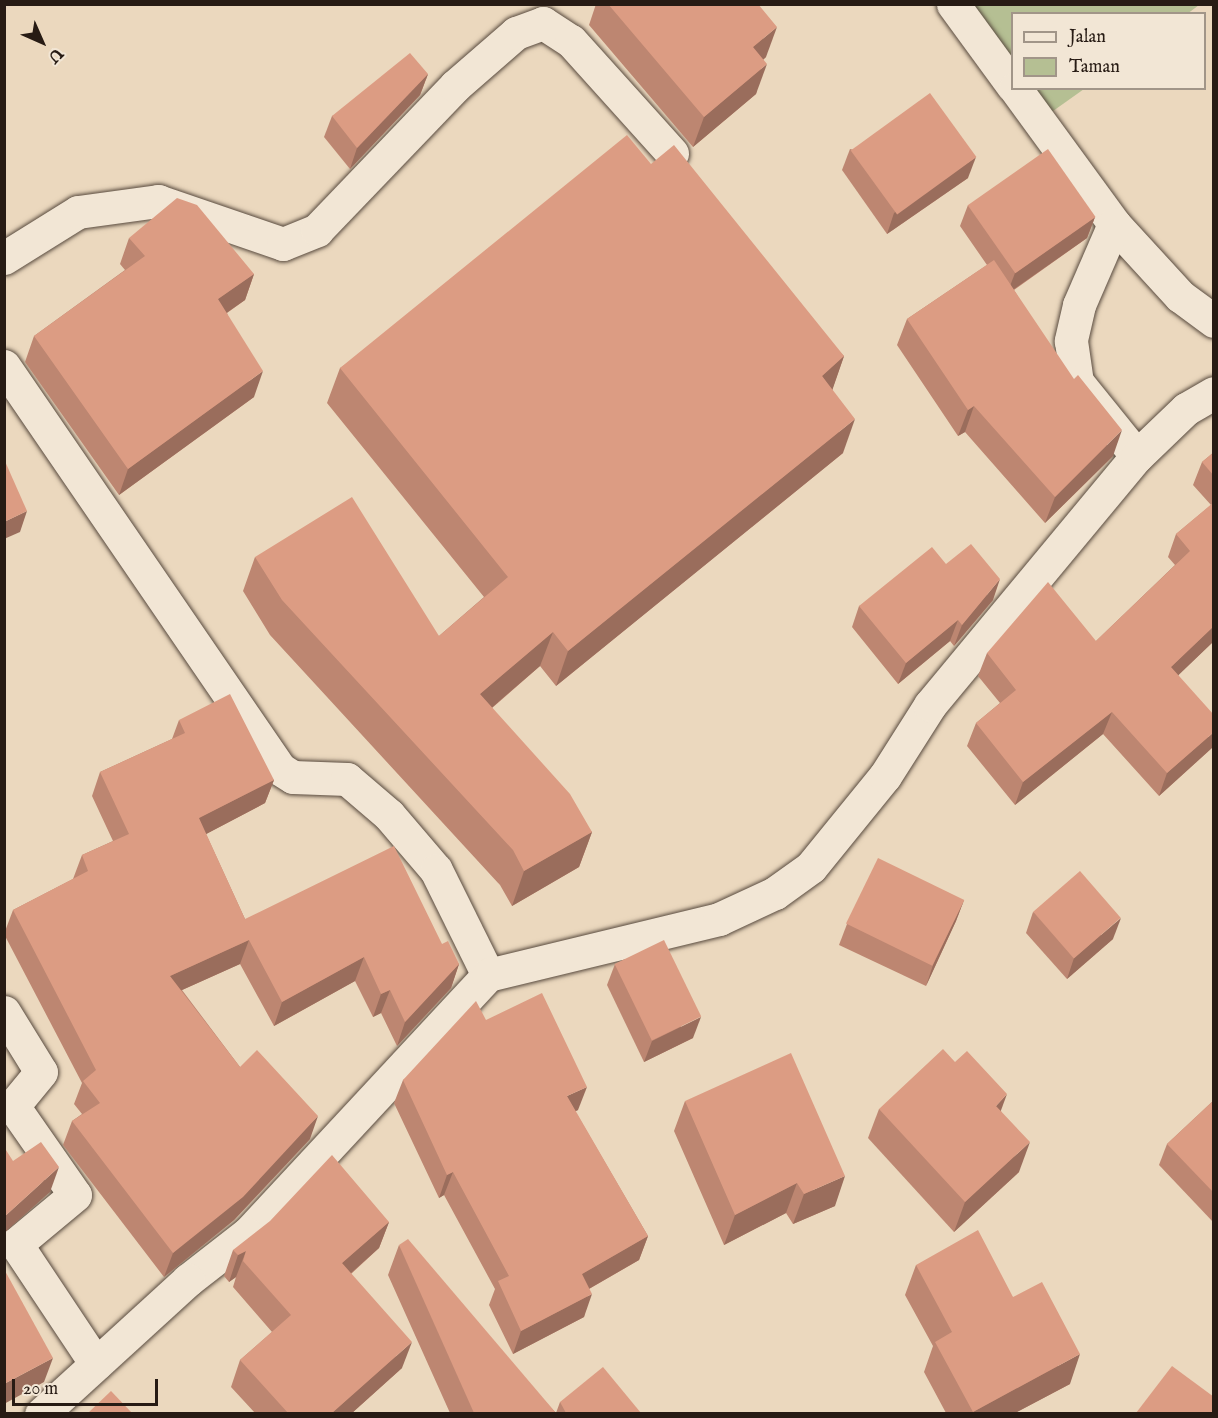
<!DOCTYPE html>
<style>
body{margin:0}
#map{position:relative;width:1218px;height:1418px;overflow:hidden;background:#ebd8be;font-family:"IM FELL English",serif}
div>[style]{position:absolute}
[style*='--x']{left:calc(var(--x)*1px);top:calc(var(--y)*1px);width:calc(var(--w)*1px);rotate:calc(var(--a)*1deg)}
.green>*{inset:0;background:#b5bf93}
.roads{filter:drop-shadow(0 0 2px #584a3e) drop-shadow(0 0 2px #584a3e)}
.minor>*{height:33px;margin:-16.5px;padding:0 16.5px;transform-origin:16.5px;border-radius:16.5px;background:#f2e6d5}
.wall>*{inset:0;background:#bd8671}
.shaded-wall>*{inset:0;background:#9a6d5c}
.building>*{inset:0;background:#dc9c83;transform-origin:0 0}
span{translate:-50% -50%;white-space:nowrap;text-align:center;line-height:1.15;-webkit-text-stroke:6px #f2e6d5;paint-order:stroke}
.frame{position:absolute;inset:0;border:6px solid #271b14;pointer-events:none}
.legend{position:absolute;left:1011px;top:12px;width:195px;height:78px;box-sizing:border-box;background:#f2e6d5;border:2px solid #a19588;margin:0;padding:8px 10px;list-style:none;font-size:18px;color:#271b14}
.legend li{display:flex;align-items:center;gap:12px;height:30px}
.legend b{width:30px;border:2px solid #a19588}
.north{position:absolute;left:12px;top:12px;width:60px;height:60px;-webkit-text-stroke:4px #f2e6d5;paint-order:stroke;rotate:135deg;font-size:16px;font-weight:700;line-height:24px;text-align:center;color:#271b14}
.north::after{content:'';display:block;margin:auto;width:21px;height:27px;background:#271b14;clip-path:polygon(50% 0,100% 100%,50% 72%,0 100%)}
.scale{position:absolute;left:12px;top:1379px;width:146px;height:27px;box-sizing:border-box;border:3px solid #271b14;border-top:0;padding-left:8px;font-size:18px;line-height:21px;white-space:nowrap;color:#271b14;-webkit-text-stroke:4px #f2e6d5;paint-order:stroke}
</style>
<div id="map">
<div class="green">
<div style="clip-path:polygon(954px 5px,1199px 5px,1187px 14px,1012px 14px,1012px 85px)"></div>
<div style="clip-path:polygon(1015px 89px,1084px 89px,1039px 121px)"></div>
</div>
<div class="roads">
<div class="minor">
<div style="--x:953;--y:4;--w:100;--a:53.9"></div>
<div style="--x:1015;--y:88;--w:168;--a:53.9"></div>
<div style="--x:1114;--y:224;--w:98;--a:47.5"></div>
<div style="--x:1180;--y:296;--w:42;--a:36.3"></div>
<div style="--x:1114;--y:224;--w:88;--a:113.4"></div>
<div style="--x:1079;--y:305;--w:37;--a:103"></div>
<div style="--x:1071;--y:341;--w:41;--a:81.7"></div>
<div style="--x:1077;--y:382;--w:95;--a:51"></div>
<div style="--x:4;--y:258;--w:87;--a:-31.9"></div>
<div style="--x:78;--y:212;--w:81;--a:-7.8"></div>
<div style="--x:158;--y:201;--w:132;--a:19"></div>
<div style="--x:283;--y:244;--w:37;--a:-22"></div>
<div style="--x:317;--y:230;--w:199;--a:-46.2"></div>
<div style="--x:455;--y:86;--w:81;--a:-41"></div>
<div style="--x:516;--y:33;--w:29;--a:-20"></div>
<div style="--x:543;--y:23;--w:33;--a:33"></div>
<div style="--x:571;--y:41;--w:151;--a:48"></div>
<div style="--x:4;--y:366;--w:488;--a:55.6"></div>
<div style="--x:280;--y:769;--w:15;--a:32"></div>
<div style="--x:293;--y:777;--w:54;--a:2.1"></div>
<div style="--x:347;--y:779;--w:55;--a:40.6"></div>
<div style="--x:389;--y:815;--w:72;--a:49.5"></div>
<div style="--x:436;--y:870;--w:117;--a:63.7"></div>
<div style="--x:488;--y:975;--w:354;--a:132.9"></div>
<div style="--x:247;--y:1234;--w:75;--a:142.1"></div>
<div style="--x:188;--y:1280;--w:199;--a:137.6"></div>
<div style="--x:488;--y:975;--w:238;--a:-13.6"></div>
<div style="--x:719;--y:919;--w:62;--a:-24.9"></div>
<div style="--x:775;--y:893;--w:44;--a:-35.8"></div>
<div style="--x:811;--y:867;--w:117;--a:-50.9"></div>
<div style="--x:885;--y:776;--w:84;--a:-57.6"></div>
<div style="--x:930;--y:705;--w:324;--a:-50.3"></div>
<div style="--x:1137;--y:456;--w:68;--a:-43.8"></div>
<div style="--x:1186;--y:409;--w:32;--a:-30"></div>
<div style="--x:4;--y:1012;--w:70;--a:58.3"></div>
<div style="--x:41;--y:1072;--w:44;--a:129.5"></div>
<div style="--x:13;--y:1106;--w:108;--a:55.1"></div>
<div style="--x:75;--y:1195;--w:77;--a:140.3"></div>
<div style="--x:16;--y:1244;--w:144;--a:56.3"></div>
</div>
</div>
<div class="wall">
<div style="clip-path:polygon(596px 4px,758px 4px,766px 57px,763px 60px,756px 94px,693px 147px,589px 25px)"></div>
<div style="clip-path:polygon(428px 74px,420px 95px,350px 169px,324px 137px,332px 116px)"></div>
<div style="clip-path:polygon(850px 149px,968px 178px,887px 234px,842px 170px)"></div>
<div style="clip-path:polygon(651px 164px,844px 356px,832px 390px,843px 453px,556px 686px,540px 666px,492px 708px,592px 832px,579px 867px,512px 906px,500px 885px,270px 635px,243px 591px,255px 557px,439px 636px,484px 597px,327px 403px,340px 368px)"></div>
<div style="clip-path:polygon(968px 205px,1095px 217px,1087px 238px,1014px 290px,1113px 456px,1045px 523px,965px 432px,958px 436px,897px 345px,907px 319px,987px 265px,960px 226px)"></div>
<div style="clip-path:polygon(129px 238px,254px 274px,245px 300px,227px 313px,254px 397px,119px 495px,25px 362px,34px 336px,125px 270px,120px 264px)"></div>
<div style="clip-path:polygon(1214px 452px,1214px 641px,1178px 675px,1213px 747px,1159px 796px,1103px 734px,1015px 805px,967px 746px,976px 723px,1000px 703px,978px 676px,987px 653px,1096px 641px,1175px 565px,1168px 557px,1176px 534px,1211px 505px,1193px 485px,1202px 462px)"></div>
<div style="clip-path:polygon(946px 564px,993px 600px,954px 646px,950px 641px,898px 684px,852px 627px,859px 606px)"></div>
<div style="clip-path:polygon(179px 720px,274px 780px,265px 803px,206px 834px,245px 919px,442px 944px,459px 964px,451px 988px,397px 1046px,381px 1013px,373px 1017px,355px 981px,274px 1026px,240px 964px,182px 990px,240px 1067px,310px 1139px,234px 1220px,164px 1277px,63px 1145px,72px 1121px,82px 1114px,74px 1104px,82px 1083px,4px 934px,13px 910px,73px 879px,82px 855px,113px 841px,92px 796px,100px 772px,172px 739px)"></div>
<div style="clip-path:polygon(964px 900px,956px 921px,926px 986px,839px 945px,847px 924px)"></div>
<div style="clip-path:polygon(1033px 912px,1113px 939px,1067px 979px,1026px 933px)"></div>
<div style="clip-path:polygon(615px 964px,693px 1038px,644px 1062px,607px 985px)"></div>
<div style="clip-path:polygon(486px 1020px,578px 1110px,575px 1111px,648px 1236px,639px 1260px,589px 1289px,584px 1317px,513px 1354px,489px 1305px,495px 1289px,444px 1195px,439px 1198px,394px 1103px,403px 1080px)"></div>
<div style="clip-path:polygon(1214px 1100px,1214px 1223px,1159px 1165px,1167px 1144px)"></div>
<div style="clip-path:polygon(685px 1101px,835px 1206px,793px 1224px,786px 1213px,724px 1245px,674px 1131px)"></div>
<div style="clip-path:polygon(879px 1109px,1001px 1111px,1019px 1172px,954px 1232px,868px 1138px)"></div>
<div style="clip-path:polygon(389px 1222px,379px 1248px,351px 1274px,402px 1368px,352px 1413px,255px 1413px,231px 1387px,240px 1360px,272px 1332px,233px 1287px,236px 1277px,229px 1282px,224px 1276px,233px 1250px)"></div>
<div style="clip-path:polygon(399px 1245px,556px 1413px,560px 1402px,641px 1413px,450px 1413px,388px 1275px)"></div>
<div style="clip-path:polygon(916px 1265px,1013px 1297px,1070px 1384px,1015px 1413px,946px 1413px,924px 1372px,933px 1346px,905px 1295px)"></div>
</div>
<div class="shaded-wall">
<div style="clip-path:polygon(777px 27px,766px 57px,742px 77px,753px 47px)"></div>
<div style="clip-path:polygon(767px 64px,756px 94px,693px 147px,704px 117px)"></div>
<div style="clip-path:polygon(428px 74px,420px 95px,350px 169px,357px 148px)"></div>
<div style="clip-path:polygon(976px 157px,968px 178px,887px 234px,894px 213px)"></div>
<div style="clip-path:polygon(1095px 217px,1087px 238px,1007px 294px,1015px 273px)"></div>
<div style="clip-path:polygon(254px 274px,245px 300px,209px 325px,218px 299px)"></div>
<div style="clip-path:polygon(844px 356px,832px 391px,822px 376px)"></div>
<div style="clip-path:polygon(263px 371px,254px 397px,119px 495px,128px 469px)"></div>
<div style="clip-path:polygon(974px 406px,965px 432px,958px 436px,968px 410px)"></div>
<div style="clip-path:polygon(855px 419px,843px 453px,556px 686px,568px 651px)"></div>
<div style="clip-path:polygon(1122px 430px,1113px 456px,1045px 523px,1055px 497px)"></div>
<div style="clip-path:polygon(27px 511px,20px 532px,4px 539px,4px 522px)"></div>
<div style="clip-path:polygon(1000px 579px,993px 600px,954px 646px,962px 625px)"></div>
<div style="clip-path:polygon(958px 620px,950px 641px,898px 684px,906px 663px)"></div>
<div style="clip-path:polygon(1214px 626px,1214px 641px,1163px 690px,1171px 667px)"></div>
<div style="clip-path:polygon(553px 632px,540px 666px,467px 729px,480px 694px)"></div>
<div style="clip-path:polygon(1112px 712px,1103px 734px,1015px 805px,1023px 782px)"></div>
<div style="clip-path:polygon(1214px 732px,1213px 747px,1159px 796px,1167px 773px)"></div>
<div style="clip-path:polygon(274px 780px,265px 803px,191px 842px,199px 818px)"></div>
<div style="clip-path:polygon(592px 832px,579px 867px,512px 906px,524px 871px)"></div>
<div style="clip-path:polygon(964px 900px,956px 921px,926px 986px,933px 965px)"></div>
<div style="clip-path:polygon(1121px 918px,1113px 939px,1067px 979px,1074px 958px)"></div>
<div style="clip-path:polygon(249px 940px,240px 964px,162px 999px,170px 976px)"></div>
<div style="clip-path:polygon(364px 957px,355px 981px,274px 1026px,282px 1002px)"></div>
<div style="clip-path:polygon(459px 964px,451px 988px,397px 1046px,405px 1022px)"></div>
<div style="clip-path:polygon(390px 990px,381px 1013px,373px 1017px,381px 994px)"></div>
<div style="clip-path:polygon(701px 1017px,693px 1038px,644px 1062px,652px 1041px)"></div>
<div style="clip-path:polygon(587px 1087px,578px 1110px,558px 1120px,567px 1096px)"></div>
<div style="clip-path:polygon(1007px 1094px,996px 1124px,996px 1106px)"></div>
<div style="clip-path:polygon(318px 1116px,310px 1139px,234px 1220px,164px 1277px,173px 1253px)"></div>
<div style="clip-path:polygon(1030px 1142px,1019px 1172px,954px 1232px,965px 1202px)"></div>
<div style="clip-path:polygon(59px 1167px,50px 1192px,4px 1233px,4px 1217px)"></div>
<div style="clip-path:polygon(453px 1172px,444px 1195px,439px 1198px,447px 1175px)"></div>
<div style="clip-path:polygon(845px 1176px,835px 1206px,793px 1224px,804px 1194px)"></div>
<div style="clip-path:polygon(797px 1183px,786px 1213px,724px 1245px,735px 1215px)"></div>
<div style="clip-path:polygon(389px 1222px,379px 1248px,332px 1290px,342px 1263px)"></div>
<div style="clip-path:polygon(648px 1236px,639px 1260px,573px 1298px,582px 1274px)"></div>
<div style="clip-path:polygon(246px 1251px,236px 1277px,229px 1282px,238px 1255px)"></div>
<div style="clip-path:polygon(592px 1294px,584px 1317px,513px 1354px,521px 1331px)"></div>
<div style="clip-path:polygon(412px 1342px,402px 1368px,352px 1413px,332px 1413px)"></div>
<div style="clip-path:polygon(1080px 1354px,1070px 1384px,1015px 1413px,972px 1413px,973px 1412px)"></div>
<div style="clip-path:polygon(53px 1358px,44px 1382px,4px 1404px,4px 1384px)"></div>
</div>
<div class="building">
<div style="clip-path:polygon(608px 4px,758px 4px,777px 27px,753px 47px,767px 64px,704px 117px)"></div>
<div style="clip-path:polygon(410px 53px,428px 74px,357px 148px,332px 116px)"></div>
<div style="left:930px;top:93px;width:79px;height:98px;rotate:54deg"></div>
<div style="clip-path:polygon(627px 135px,651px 164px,674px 145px,844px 356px,822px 376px,855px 419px,568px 651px,553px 632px,480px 694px,570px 794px,592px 832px,524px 871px,513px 850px,282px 600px,255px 557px,352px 497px,439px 636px,508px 577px,340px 368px)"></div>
<div style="left:1048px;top:149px;width:83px;height:98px;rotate:55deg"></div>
<div style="clip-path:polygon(177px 198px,197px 205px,254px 274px,218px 299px,263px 371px,128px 469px,34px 336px,145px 256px,129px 238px)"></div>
<div style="clip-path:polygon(994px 260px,1074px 379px,1078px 375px,1122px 430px,1055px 497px,974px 406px,968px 410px,907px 319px)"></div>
<div style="clip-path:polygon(1214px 452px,1214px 476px,1202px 462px)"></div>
<div style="clip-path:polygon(4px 459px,27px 511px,4px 522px)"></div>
<div style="clip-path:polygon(1214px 502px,1214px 626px,1171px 667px,1214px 715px,1214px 732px,1167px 773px,1112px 712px,1023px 782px,976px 723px,1016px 690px,987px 653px,1048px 582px,1096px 641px,1190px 551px,1176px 534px)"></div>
<div style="clip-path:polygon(971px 544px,1000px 579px,962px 625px,958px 620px,906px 663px,859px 606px,932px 547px,946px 564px)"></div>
<div style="clip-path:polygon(230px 694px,274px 780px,199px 818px,245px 919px,394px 846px,442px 944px,448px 941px,459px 964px,405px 1022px,390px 990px,381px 994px,364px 957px,282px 1002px,249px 940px,170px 976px,240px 1067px,257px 1050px,318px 1116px,243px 1197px,173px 1253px,72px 1121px,100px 1103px,83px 1081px,96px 1070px,13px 910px,88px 871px,82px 855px,129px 834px,100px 772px,185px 733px,179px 720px)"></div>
<div style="left:878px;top:858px;width:96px;height:73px;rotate:26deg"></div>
<div style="left:1080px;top:871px;width:62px;height:62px;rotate:49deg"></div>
<div style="left:664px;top:940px;width:85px;height:55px;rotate:64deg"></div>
<div style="clip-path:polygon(542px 993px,587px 1087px,567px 1096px,648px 1236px,582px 1274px,592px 1294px,521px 1331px,498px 1281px,509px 1276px,453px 1172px,447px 1175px,403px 1080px,476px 1001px,486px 1020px)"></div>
<div style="clip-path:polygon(943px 1049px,955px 1062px,967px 1051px,1007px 1094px,996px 1106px,1030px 1142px,965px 1202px,879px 1109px)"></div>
<div style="clip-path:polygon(791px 1053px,845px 1176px,804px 1194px,797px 1183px,735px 1215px,685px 1101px)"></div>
<div style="clip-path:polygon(1214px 1100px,1214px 1193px,1167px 1144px)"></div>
<div style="clip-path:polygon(41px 1142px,59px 1167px,4px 1217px,4px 1147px,13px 1161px)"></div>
<div style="clip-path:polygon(332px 1155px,389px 1222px,342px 1263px,412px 1342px,332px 1413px,288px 1413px,240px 1360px,291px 1315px,243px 1261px,246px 1251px,238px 1255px,233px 1250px,270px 1221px)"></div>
<div style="clip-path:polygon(978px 1230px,1013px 1297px,1042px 1282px,1080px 1354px,973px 1412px,935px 1342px,952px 1332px,916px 1265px)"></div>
<div style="clip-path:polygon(408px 1239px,556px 1413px,474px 1413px,399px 1245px)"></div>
<div style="clip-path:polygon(4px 1269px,53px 1358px,4px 1384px)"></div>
<div style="clip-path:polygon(1172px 1366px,1214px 1397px,1214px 1413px,1136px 1413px)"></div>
<div style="clip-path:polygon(603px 1367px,641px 1413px,566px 1413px,560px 1402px)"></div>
<div style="clip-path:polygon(111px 1391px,132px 1413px,88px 1413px)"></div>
</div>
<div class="frame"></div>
<ul class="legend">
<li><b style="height:8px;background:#f2e6d5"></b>Jalan</li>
<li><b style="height:16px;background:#b5bf93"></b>Taman</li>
</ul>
<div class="north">U</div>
<div class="scale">20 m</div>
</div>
